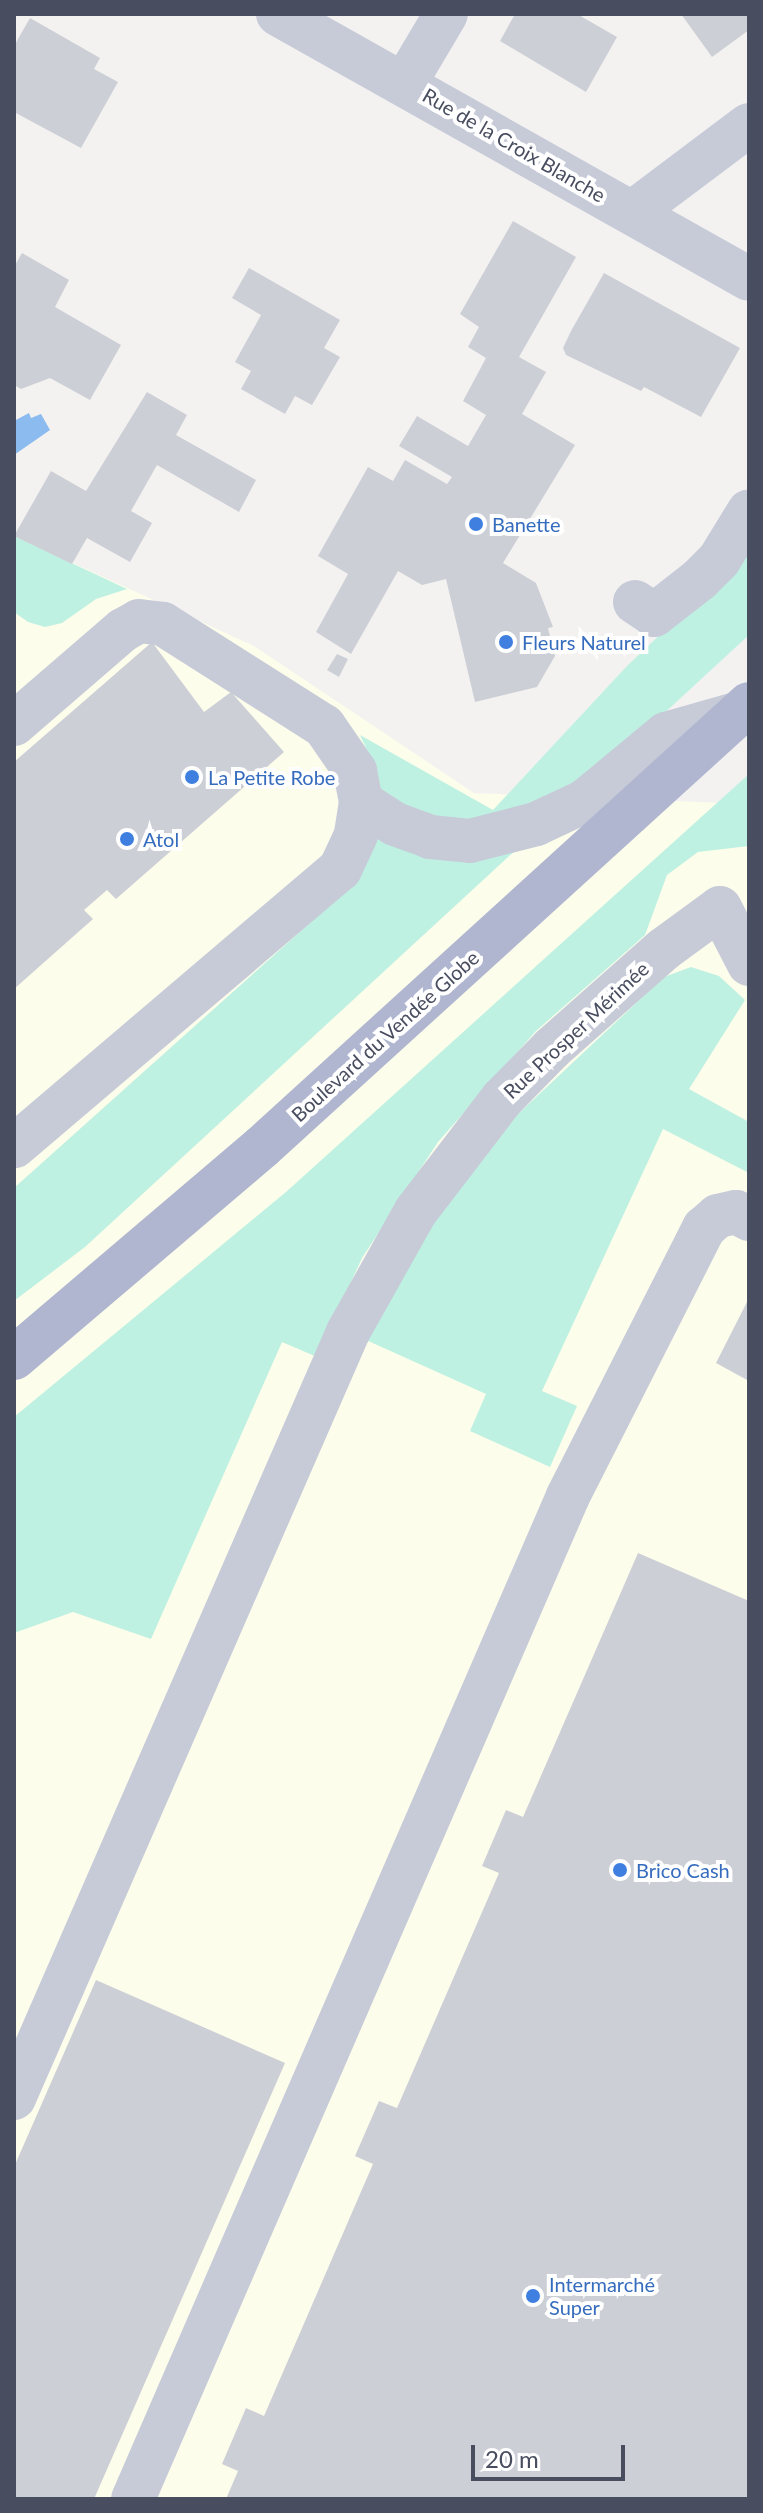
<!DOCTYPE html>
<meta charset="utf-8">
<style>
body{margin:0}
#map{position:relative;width:763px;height:2513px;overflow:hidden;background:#f3f2f1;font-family:Lato,sans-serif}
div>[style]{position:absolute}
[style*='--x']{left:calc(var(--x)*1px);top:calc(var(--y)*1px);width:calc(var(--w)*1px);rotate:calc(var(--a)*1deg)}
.commercial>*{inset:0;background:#fcfdeb}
.green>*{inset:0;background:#bff1e2}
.water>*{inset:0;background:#8bbbef}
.building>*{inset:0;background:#cdcfd6}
.minor>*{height:44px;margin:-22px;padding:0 22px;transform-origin:22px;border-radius:22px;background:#c7cbd8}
.major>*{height:44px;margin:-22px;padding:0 22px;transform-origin:22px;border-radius:22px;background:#b0b6d0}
.dots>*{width:22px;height:22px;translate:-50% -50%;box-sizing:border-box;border:4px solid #fff;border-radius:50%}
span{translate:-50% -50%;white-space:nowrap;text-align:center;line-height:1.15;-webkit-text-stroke:8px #fff;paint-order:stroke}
.street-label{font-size:20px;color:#484d5f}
.shop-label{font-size:20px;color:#366cbe}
.left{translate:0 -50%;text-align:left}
.frame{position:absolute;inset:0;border:16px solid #484d5f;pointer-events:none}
.scale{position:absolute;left:471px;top:2445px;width:154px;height:36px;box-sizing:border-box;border:4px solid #484d5f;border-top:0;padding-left:10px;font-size:24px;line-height:28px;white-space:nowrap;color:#484d5f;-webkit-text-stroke:6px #fff;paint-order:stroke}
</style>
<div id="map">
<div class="commercial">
<div style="clip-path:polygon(14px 536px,254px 646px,474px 793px,749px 804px,749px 2499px,14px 2499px)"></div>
</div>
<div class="green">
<div style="clip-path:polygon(749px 531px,749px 635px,85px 1247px,14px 1301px,14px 1188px,360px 878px,375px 767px,360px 735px,493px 810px,627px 666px,726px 572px)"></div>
<div style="clip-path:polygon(14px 536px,127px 589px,96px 599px,62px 623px,45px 627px,28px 622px,14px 612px)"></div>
<div style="clip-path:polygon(749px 774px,749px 846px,698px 852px,667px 875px,645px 935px,536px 1031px,438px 1142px,362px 1258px,317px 1357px,282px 1342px,151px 1639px,73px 1612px,14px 1633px,14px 1417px,286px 1192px)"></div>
<div style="clip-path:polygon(691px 967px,719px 976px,745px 1000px,689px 1089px,749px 1122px,749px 1173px,663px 1129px,542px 1391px,577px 1406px,550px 1467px,470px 1431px,486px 1394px,366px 1340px,434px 1222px,518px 1114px,664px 977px)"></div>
</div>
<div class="water">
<div style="clip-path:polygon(29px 413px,31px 418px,41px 414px,50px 430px,14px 455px,14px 421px)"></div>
</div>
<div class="building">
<div style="clip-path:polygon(515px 14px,577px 14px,617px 37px,586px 92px,500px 41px)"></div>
<div style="clip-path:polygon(681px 14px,749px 14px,749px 30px,712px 57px)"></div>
<div style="clip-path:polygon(30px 18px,100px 58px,94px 69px,118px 82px,81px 148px,14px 112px,14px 46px)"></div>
<div style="clip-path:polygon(513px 221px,576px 257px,519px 357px,546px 372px,522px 414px,575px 445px,503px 563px,536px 583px,553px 627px,548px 628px,555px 656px,537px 687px,475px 702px,446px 579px,422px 585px,398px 571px,351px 654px,316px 632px,348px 574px,318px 556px,368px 467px,393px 481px,405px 460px,447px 484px,452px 477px,399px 446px,417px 416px,468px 446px,486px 415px,463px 401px,486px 358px,468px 347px,479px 327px,460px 314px)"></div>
<div style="clip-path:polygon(22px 253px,69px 280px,55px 307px,121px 345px,90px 400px,50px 378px,21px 389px,14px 385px,14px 267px)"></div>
<div style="clip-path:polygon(249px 268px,340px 320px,324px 348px,340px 357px,312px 405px,295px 396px,285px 414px,241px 389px,251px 371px,235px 362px,261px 315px,232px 298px)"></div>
<div style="clip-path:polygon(604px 273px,740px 348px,701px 417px,644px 387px,641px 391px,566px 355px,563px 348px,571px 331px)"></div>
<div style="clip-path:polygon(147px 392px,187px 415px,176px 435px,256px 480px,239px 512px,157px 465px,131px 511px,152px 523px,130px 562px,87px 538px,72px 564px,14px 536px,51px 471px,86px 491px)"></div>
<div style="clip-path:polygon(152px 642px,204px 712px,231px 692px,284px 752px,116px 899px,107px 890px,84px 910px,93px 919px,14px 989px,14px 762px)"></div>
<div style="clip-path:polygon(337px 654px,348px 659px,339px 677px,327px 670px)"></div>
<div style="clip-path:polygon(749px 1298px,749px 1381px,716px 1363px)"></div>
<div style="clip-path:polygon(638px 1553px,749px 1601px,749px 2499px,226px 2499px,238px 2471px,222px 2464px,246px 2408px,264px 2416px,373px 2164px,355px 2156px,379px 2101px,397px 2108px,499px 1873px,482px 1866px,506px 1810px,523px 1817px)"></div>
<div style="clip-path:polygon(96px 1980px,285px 2063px,94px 2499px,14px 2499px,14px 2167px)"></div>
</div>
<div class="minor">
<div style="--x:278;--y:14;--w:540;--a:29.36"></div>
<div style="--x:405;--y:83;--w:80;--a:-59.3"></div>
<div style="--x:633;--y:212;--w:145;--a:-36.9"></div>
<div style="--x:635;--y:602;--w:23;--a:34"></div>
<div style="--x:654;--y:615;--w:58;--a:-38"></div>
<div style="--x:700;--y:579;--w:27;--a:-45"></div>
<div style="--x:719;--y:560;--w:57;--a:-58.5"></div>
<div style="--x:14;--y:724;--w:144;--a:-40.8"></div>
<div style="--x:123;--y:630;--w:18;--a:-29"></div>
<div style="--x:139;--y:621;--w:24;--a:7"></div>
<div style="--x:163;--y:624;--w:191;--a:32.4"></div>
<div style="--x:324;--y:726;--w:55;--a:55.4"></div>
<div style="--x:355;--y:771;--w:32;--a:79"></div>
<div style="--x:361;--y:802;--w:33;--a:99"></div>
<div style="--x:356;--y:835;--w:38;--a:115"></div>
<div style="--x:340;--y:869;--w:428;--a:139.6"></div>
<div style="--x:361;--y:802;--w:40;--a:32.9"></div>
<div style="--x:395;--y:824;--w:37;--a:20"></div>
<div style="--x:430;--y:837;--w:40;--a:5.7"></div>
<div style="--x:470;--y:841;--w:68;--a:-14.4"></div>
<div style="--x:536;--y:824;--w:54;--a:-25.1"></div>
<div style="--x:585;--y:801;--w:105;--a:-39.6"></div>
<div style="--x:666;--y:734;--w:76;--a:-16"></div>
<div style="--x:14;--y:2098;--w:836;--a:-66.44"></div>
<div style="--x:348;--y:1332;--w:139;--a:-60.7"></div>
<div style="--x:416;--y:1211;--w:141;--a:-52.5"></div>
<div style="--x:502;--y:1099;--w:71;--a:-45.6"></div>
<div style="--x:552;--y:1048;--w:149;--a:-41.5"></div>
<div style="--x:664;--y:949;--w:69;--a:-36.2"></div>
<div style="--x:720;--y:908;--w:63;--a:62.6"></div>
<div style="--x:133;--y:2499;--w:1093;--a:-66.55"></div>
<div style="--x:568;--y:1496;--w:301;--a:-63.1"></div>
<div style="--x:704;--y:1228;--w:18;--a:-41"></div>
<div style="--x:718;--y:1216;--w:18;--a:-13"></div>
<div style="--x:736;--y:1212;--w:15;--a:28"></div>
</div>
<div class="major">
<div style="--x:14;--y:1358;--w:326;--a:-40.4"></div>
<div style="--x:262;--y:1147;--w:658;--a:-42.29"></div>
</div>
<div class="dots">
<div style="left:476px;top:524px;background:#3f7fe0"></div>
<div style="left:506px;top:642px;background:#3f7fe0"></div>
<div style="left:192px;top:777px;background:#3f7fe0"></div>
<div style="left:127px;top:839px;background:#3f7fe0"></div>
<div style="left:620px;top:1870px;background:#3f7fe0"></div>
<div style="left:533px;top:2296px;background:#3f7fe0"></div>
</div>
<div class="street-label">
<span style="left:514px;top:145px;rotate:30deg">Rue de la Croix Blanche</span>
<span style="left:576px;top:1030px;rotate:-43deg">Rue Prosper Mérimée</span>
<span style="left:385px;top:1036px;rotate:-42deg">Boulevard du Vendée Globe</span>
</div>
<div class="shop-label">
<span class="left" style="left:492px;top:524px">Banette</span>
<span class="left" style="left:522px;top:642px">Fleurs Naturel</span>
<span class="left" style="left:208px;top:777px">La Petite Robe</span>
<span class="left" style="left:143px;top:839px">Atol</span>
<span class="left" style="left:636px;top:1870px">Brico Cash</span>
<span class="left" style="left:549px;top:2296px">Intermarché<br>Super</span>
</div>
<div class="frame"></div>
<div class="scale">20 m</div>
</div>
